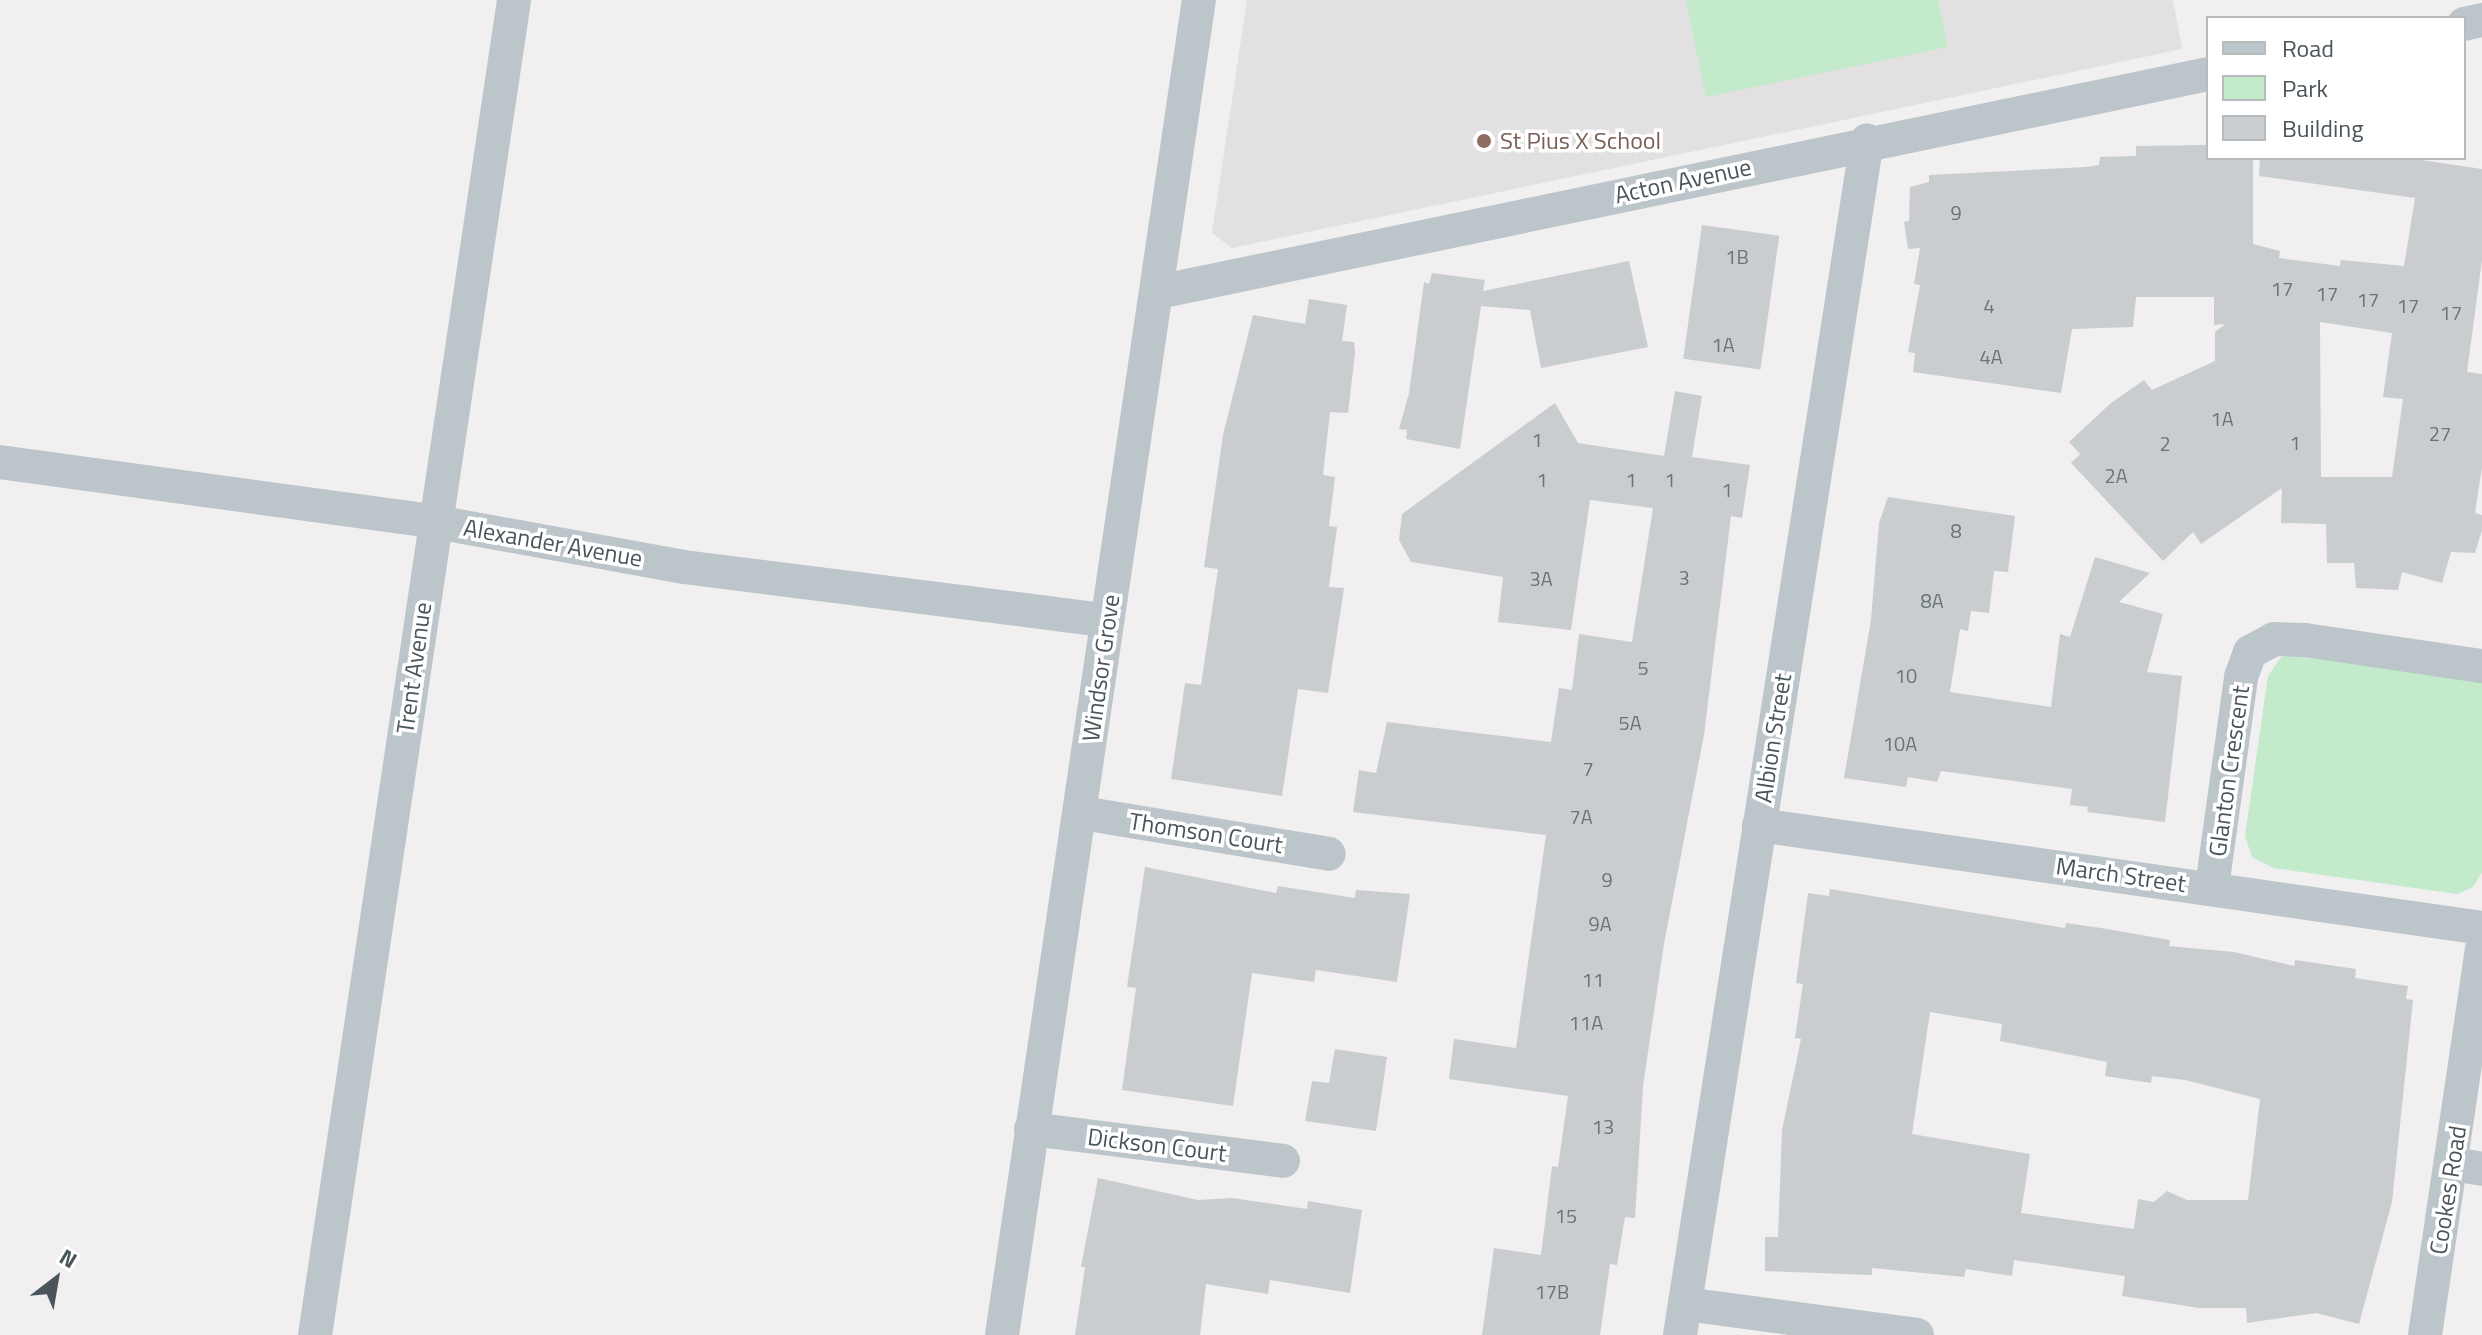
<!DOCTYPE html>
<style>
body{margin:0}
#map{position:relative;width:2482px;height:1335px;overflow:hidden;background:#f1efef;font-family:"Titillium Web",sans-serif}
div>[style]{position:absolute}
[style*='--x']{left:calc(var(--x)*1px);top:calc(var(--y)*1px);width:calc(var(--w)*1px);rotate:calc(var(--a)*1deg)}
.education>*{inset:0;background:#e2e0e1}
.green>*{inset:0;background:#c2eacb}
.building>*{inset:0;background:#c9cdd0;transform-origin:0 0}
.street>*{height:34px;margin:-17px;padding:0 17px;transform-origin:17px;border-radius:17px;background:#bcc5ca}
.dots>*{width:22px;height:22px;translate:-50% -50%;box-sizing:border-box;border:4px solid #fff;border-radius:50%}
span{translate:-50% -50%;white-space:nowrap;text-align:center;line-height:1.15;-webkit-text-stroke:7px #fff;paint-order:stroke}
.number-label{font-size:20px;color:#697378}
.number-label span{-webkit-text-stroke-width:0}
.education-label{font-size:24px;color:#785e54}
.left{translate:0 -50%;text-align:left}
.street-label{font-size:24px;color:#49555a}
.legend{position:absolute;left:2206px;top:16px;width:260px;height:144px;box-sizing:border-box;background:#fff;border:2px solid #b6bbbd;margin:0;padding:10px 14px;list-style:none;font-size:24px;color:#49555a}
.legend li{display:flex;align-items:center;gap:16px;height:40px}
.legend b{width:40px;border:2px solid #b6bbbd}
.north{position:absolute;left:16px;top:1239px;width:80px;height:80px;-webkit-text-stroke:6px #fff;paint-order:stroke;rotate:31deg;font-size:22px;font-weight:700;line-height:32px;text-align:center;color:#49555a}
.north::after{content:'';display:block;margin:auto;width:28px;height:36px;background:#49555a;clip-path:polygon(50% 0,100% 100%,50% 72%,0 100%)}
</style>
<div id="map">
<div class="education">
<div style="clip-path:polygon(1247px 0,2173px 0,2182px 49px,1232px 248px,1212px 233px)"></div>
</div>
<div class="green">
<div style="clip-path:polygon(1686px 0,1938px 0,1948px 47px,1706px 97px)"></div>
<div style="clip-path:polygon(2299px 649px,2482px 672px,2482px 872px,2473px 887px,2457px 894px,2273px 868px,2252px 857px,2245px 836px,2268px 676px,2281px 657px)"></div>
</div>
<div class="building">
<div style="clip-path:polygon(evenodd,2208px 145px,2208px 158px,2253px 158px,2253px 244px,2280px 251px,2279px 258px,2340px 266px,2341px 260px,2404px 266px,2415px 198px,2259px 176px,2260px 158px,2408px 158px,2482px 169px,2482px 260px,2467px 372px,2482px 374px,2482px 467px,2475px 513px,2482px 515px,2482px 530px,2475px 553px,2451px 552px,2442px 583px,2402px 572px,2398px 590px,2356px 588px,2354px 563px,2327px 563px,2326px 524px,2281px 523px,2282px 488px,2201px 544px,2193px 532px,2163px 561px,2071px 463px,2080px 454px,2069px 442px,2111px 403px,2144px 380px,2152px 390px,2215px 361px,2215px 332px,2225px 324px,2214px 325px,2214px 297px,2136px 297px,2133px 327px,2072px 329px,2061px 393px,1913px 372px,1915px 353px,1908px 352px,1920px 285px,1914px 284px,1920px 248px,1908px 249px,1904px 222px,1909px 221px,1910px 187px,1929px 182px,1929px 175px,2086px 167px,2099px 165px,2100px 157px,2136px 156px,2136px 146px,2208px 145px,2320px 322px,2392px 333px,2383px 397px,2403px 399px,2392px 477px,2321px 477px,2320px 322px)"></div>
<div style="left:1702px;top:225px;width:78px;height:135px;rotate:8deg"></div>
<div style="clip-path:polygon(1629px 261px,1648px 347px,1541px 368px,1530px 310px,1481px 306px,1460px 449px,1406px 439px,1407px 430px,1399px 429px,1409px 393px,1424px 282px,1429px 284px,1432px 273px,1485px 280px,1483px 291px)"></div>
<div style="clip-path:polygon(1309px 299px,1347px 305px,1342px 341px,1354px 342px,1355px 353px,1348px 413px,1330px 412px,1323px 475px,1335px 477px,1329px 526px,1337px 527px,1329px 587px,1344px 588px,1328px 693px,1298px 689px,1282px 796px,1171px 779px,1185px 683px,1201px 685px,1218px 569px,1204px 567px,1223px 435px,1253px 315px,1305px 324px)"></div>
<div style="clip-path:polygon(1675px 391px,1702px 396px,1692px 457px,1750px 465px,1742px 518px,1731px 516px,1704px 735px,1664px 944px,1643px 1086px,1635px 1218px,1625px 1217px,1617px 1265px,1610px 1264px,1600px 1335px,1482px 1335px,1494px 1248px,1541px 1255px,1552px 1166px,1558px 1167px,1568px 1096px,1449px 1079px,1454px 1039px,1516px 1048px,1546px 835px,1353px 812px,1359px 770px,1376px 773px,1387px 722px,1551px 742px,1559px 688px,1572px 690px,1579px 634px,1632px 642px,1653px 508px,1590px 500px,1571px 630px,1498px 622px,1503px 577px,1411px 562px,1399px 540px,1402px 514px,1555px 403px,1578px 443px,1664px 456px)"></div>
<div style="clip-path:polygon(1888px 497px,2015px 516px,2008px 572px,1994px 571px,1989px 613px,1971px 611px,1968px 631px,1960px 629px,1950px 692px,2051px 707px,2060px 634px,2070px 637px,2095px 557px,2150px 573px,2119px 602px,2163px 614px,2147px 672px,2182px 676px,2165px 822px,2087px 812px,2088px 807px,2070px 805px,2072px 789px,1941px 771px,1937px 782px,1908px 777px,1906px 787px,1844px 778px,1871px 620px,1879px 523px)"></div>
<div style="clip-path:polygon(1145px 867px,1276px 893px,1278px 886px,1355px 898px,1356px 890px,1410px 894px,1397px 982px,1316px 970px,1314px 982px,1252px 973px,1233px 1106px,1122px 1090px,1136px 988px,1127px 987px)"></div>
<div style="clip-path:polygon(evenodd,1830px 889px,2065px 928px,2066px 923px,2101px 928px,2170px 940px,2169px 946px,2234px 952px,2294px 966px,2295px 960px,2356px 969px,2355px 978px,2408px 986px,2406px 999px,2413px 1000px,2392px 1202px,2359px 1324px,2316px 1313px,2247px 1323px,2246px 1308px,2199px 1308px,2122px 1296px,2125px 1276px,2014px 1260px,2012px 1276px,1966px 1269px,1964px 1277px,1872px 1268px,1872px 1275px,1765px 1271px,1765px 1237px,1778px 1237px,1782px 1130px,1801px 1039px,1795px 1038px,1803px 984px,1796px 983px,1808px 893px,1829px 896px,1830px 889px,1930px 1012px,2002px 1024px,2000px 1041px,2107px 1062px,2105px 1076px,2151px 1083px,2152px 1076px,2185px 1080px,2260px 1099px,2248px 1200px,2187px 1200px,2167px 1191px,2154px 1202px,2138px 1199px,2134px 1229px,2021px 1213px,2030px 1154px,1912px 1134px,1930px 1012px)"></div>
<div style="clip-path:polygon(1335px 1049px,1387px 1057px,1376px 1131px,1305px 1121px,1312px 1081px,1329px 1083px)"></div>
<div style="clip-path:polygon(1098px 1178px,1198px 1200px,1232px 1198px,1307px 1209px,1308px 1201px,1362px 1210px,1350px 1293px,1270px 1280px,1268px 1294px,1206px 1284px,1200px 1335px,1075px 1335px,1085px 1267px,1081px 1267px)"></div>
</div>
<div class="street">
<div style="--x:2464;--y:24;--w:18;--a:-13"></div>
<div style="--x:1158;--y:292;--w:1072;--a:-11.73"></div>
<div style="--x:0;--y:462;--w:440;--a:7.8"></div>
<div style="--x:436;--y:522;--w:252;--a:10.3"></div>
<div style="--x:684;--y:567;--w:425;--a:7.2"></div>
<div style="--x:1082;--y:813;--w:250;--a:9.4"></div>
<div style="--x:1759;--y:825;--w:730;--a:8.11"></div>
<div style="--x:2212;--y:887;--w:212;--a:-82.1"></div>
<div style="--x:2241;--y:677;--w:27;--a:-70"></div>
<div style="--x:2250;--y:652;--w:27;--a:-28"></div>
<div style="--x:2274;--y:639;--w:31;--a:2"></div>
<div style="--x:2305;--y:640;--w:179;--a:8.4"></div>
<div style="--x:1031;--y:1129;--w:254;--a:7.2"></div>
<div style="--x:2452;--y:1164;--w:30;--a:9"></div>
<div style="--x:1685;--y:1304;--w:234;--a:7.6"></div>
<div style="--x:315;--y:1335;--w:1350;--a:-81.52"></div>
<div style="--x:1002;--y:1335;--w:1349;--a:-81.61"></div>
<div style="--x:1680;--y:1335;--w:1209;--a:-81.1"></div>
<div style="--x:2425;--y:1335;--w:390;--a:-81.6"></div>
</div>
<div class="dots">
<div style="left:1484px;top:141px;background:#8d6e63"></div>
</div>
<div class="number-label">
<span style="left:1956px;top:212px">9</span>
<span style="left:1737px;top:256px">1B</span>
<span style="left:2282px;top:288px">17</span>
<span style="left:2327px;top:293px">17</span>
<span style="left:2368px;top:299px">17</span>
<span style="left:1989px;top:305px">4</span>
<span style="left:2408px;top:305px">17</span>
<span style="left:2451px;top:312px">17</span>
<span style="left:1723px;top:344px">1A</span>
<span style="left:1991px;top:356px">4A</span>
<span style="left:2222px;top:418px">1A</span>
<span style="left:2440px;top:433px">27</span>
<span style="left:1537px;top:439px">1</span>
<span style="left:2295px;top:442px">1</span>
<span style="left:2165px;top:443px">2</span>
<span style="left:2116px;top:475px">2A</span>
<span style="left:1542px;top:479px">1</span>
<span style="left:1631px;top:479px">1</span>
<span style="left:1670px;top:479px">1</span>
<span style="left:1727px;top:489px">1</span>
<span style="left:1956px;top:530px">8</span>
<span style="left:1684px;top:577px">3</span>
<span style="left:1541px;top:578px">3A</span>
<span style="left:1932px;top:600px">8A</span>
<span style="left:1643px;top:667px">5</span>
<span style="left:1906px;top:675px">10</span>
<span style="left:1630px;top:722px">5A</span>
<span style="left:1900px;top:743px">10A</span>
<span style="left:1588px;top:768px">7</span>
<span style="left:1581px;top:816px">7A</span>
<span style="left:1607px;top:879px">9</span>
<span style="left:1600px;top:923px">9A</span>
<span style="left:1593px;top:979px">11</span>
<span style="left:1586px;top:1022px">11A</span>
<span style="left:1603px;top:1126px">13</span>
<span style="left:1566px;top:1215px">15</span>
<span style="left:1552px;top:1291px">17B</span>
</div>
<div class="education-label">
<span class="left" style="left:1500px;top:141px">St Pius X School</span>
</div>
<div class="street-label">
<span style="left:1683px;top:181px;rotate:-12deg">Acton Avenue</span>
<span style="left:553px;top:543px;rotate:10deg">Alexander Avenue</span>
<span style="left:414px;top:668px;rotate:-82deg">Trent Avenue</span>
<span style="left:1101px;top:668px;rotate:-82deg">Windsor Grove</span>
<span style="left:1773px;top:738px;rotate:-81deg">Albion Street</span>
<span style="left:2229px;top:771px;rotate:-82deg">Glanton Crescent</span>
<span style="left:1206px;top:833px;rotate:9deg">Thomson Court</span>
<span style="left:2121px;top:875px;rotate:8deg">March Street</span>
<span style="left:1157px;top:1145px;rotate:7deg">Dickson Court</span>
<span style="left:2448px;top:1190px;rotate:-81deg">Cookes Road</span>
</div>
<ul class="legend">
<li><b style="height:10px;background:#bcc5ca"></b>Road</li>
<li><b style="height:22px;background:#c2eacb"></b>Park</li>
<li><b style="height:22px;background:#c9cdd0"></b>Building</li>
</ul>
<div class="north">N</div>
</div>
